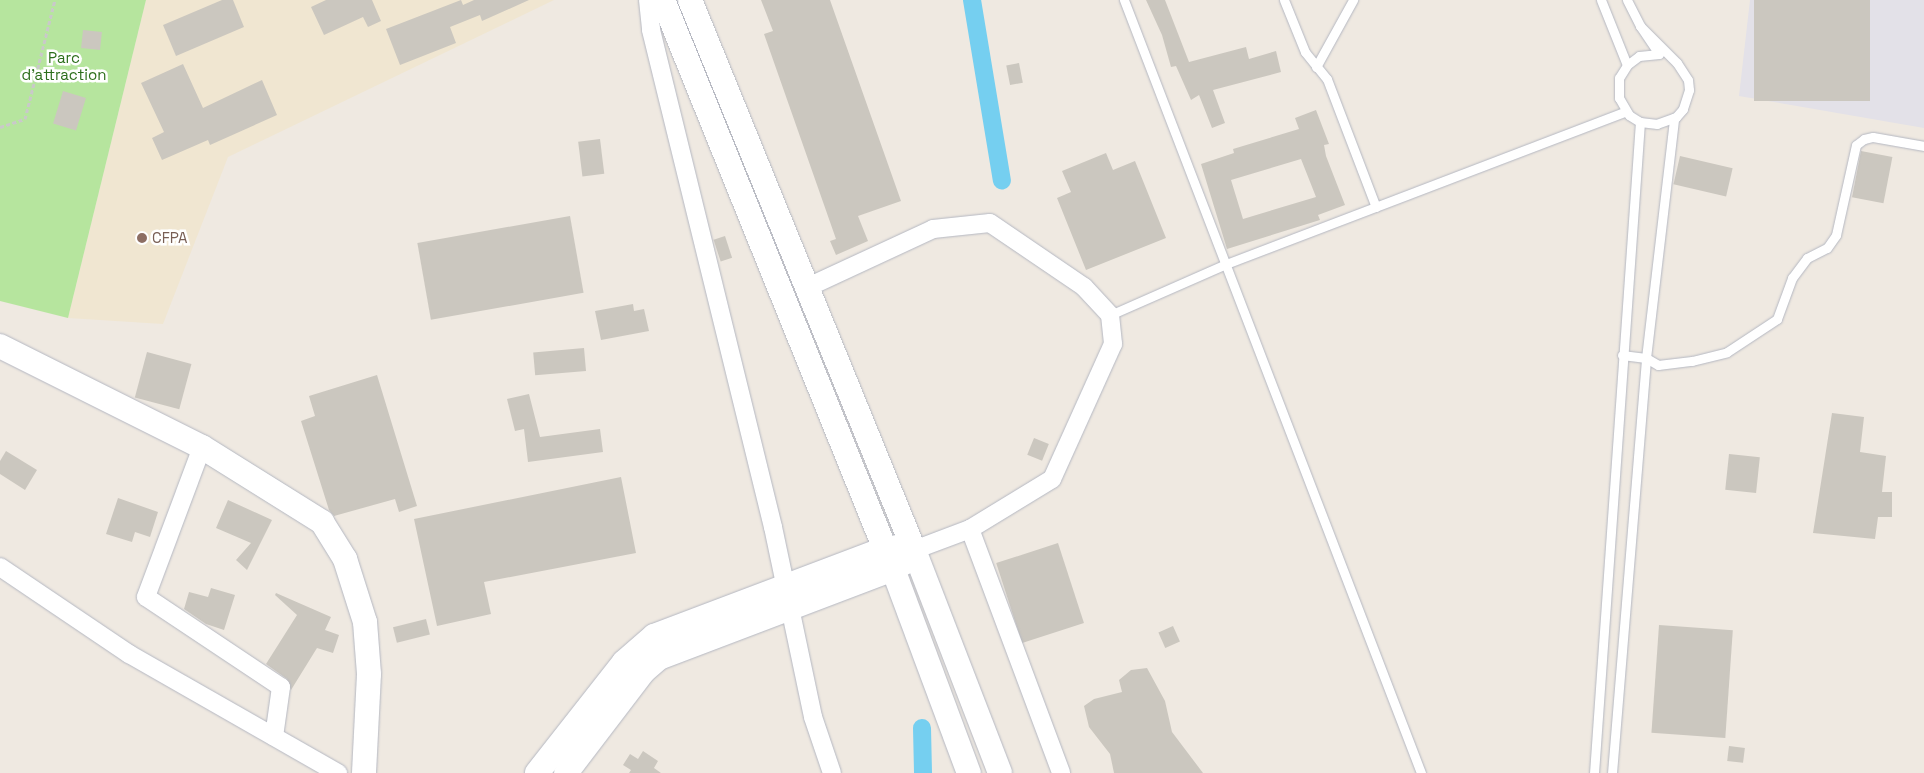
<!DOCTYPE html>
<style>
body{margin:0}
#map{position:relative;width:1924px;height:773px;overflow:hidden;background:#efe9e1;font-family:"Space Grotesk",sans-serif}
div>[style]{position:absolute}
[style*='--x']{left:calc(var(--x)*1px);top:calc(var(--y)*1px);width:calc(var(--w)*1px);rotate:calc(var(--a)*1deg)}
.industrial>*{inset:0;background:#e3e1e8}
.education>*{inset:0;background:#f0e6d1}
.green>*{inset:0;background:#b6e59e}
.canal>*{height:18px;margin:-9px;padding:0 9px;transform-origin:9px;border-radius:9px;background:#75cff0}
.building>*{inset:0;background:#cbc7bf;transform-origin:0 0}
.path>*{height:3px;margin-top:-1.5px;transform-origin:0;background:repeating-linear-gradient(90deg,#c9c9c9 0 4px,transparent 0 6.5px)}
.roads{filter:drop-shadow(0 0 1px #b4b7c1) drop-shadow(0 0 1px #b4b7c1)}
.lane>*{height:9px;margin:-4.5px;padding:0 4.5px;transform-origin:4.5px;border-radius:4.5px;background:#fff}
.street>*{height:18px;margin:-9px;padding:0 9px;transform-origin:9px;border-radius:9px;background:#fff}
.secondary>*{height:24px;margin:-12px;padding:0 12px;transform-origin:12px;border-radius:12px;background:#fff}
.dots>*{width:14px;height:14px;translate:-50% -50%;box-sizing:border-box;border:2px solid #fff;border-radius:50%}
span{translate:-50% -50%;white-space:nowrap;text-align:center;line-height:1.15;-webkit-text-stroke:5px #fff;paint-order:stroke}
.park-label{font-size:15px;color:#2c6e1b}
.education-label{font-size:15px;color:#785e54}
.left{translate:0 -50%;text-align:left}
</style>
<div id="map">
<div class="industrial">
<div style="clip-path:polygon(1750px 0,1924px 0,1924px 128px,1739px 96px)"></div>
</div>
<div class="education">
<div style="clip-path:polygon(146px 0,554px 0,228px 157px,163px 324px,68px 318px)"></div>
</div>
<div class="green">
<div style="clip-path:polygon(0 0,146px 0,68px 318px,0 301px)"></div>
</div>
<div class="canal">
<div style="--x:972;--y:0;--w:183;--a:80.6"></div>
<div style="--x:922;--y:728;--w:45;--a:88.7"></div>
</div>
<div class="building">
<div style="clip-path:polygon(222px 0,233px 0,244px 27px,176px 56px,163px 25px)"></div>
<div style="clip-path:polygon(326px 0,372px 0,381px 21px,368px 27px,363px 17px,324px 35px,311px 7px)"></div>
<div style="clip-path:polygon(461px 0,463px 5px,474px 0,529px 0,482px 21px,480px 15px,450px 27px,456px 43px,400px 65px,386px 29px)"></div>
<div style="clip-path:polygon(761px 0,830px 0,901px 201px,858px 216px,868px 241px,836px 255px,830px 241px,836px 239px,764px 34px,773px 31px)"></div>
<div style="clip-path:polygon(1146px 0,1165px 0,1189px 62px,1246px 47px,1249px 59px,1276px 51px,1281px 72px,1213px 90px,1225px 123px,1212px 128px,1199px 95px,1191px 100px,1176px 66px,1171px 67px,1162px 35px)"></div>
<div style="left:1754px;top:0;width:116px;height:101px"></div>
<div style="left:83px;top:30px;width:19px;height:18px;rotate:6deg"></div>
<div style="left:1019px;top:63px;width:20px;height:13px;rotate:79deg"></div>
<div style="clip-path:polygon(183px 64px,203px 108px,262px 80px,277px 115px,210px 145px,208px 140px,162px 160px,152px 138px,164px 132px,141px 83px)"></div>
<div style="left:63px;top:91px;width:24px;height:34px;rotate:17deg"></div>
<div style="clip-path:polygon(evenodd,1316px 110px,1329px 144px,1324px 145px,1326px 156px,1345px 205px,1318px 215px,1320px 220px,1227px 249px,1201px 164px,1234px 153px,1233px 149px,1299px 129px,1295px 118px,1316px 110px,1301px 159px,1316px 197px,1243px 219px,1231px 180px,1301px 159px)"></div>
<div style="left:600px;top:139px;width:35px;height:22px;rotate:83deg"></div>
<div style="left:1861px;top:151px;width:32px;height:47px;rotate:11deg"></div>
<div style="clip-path:polygon(1106px 153px,1113px 170px,1135px 161px,1166px 238px,1086px 270px,1057px 198px,1071px 192px,1062px 171px)"></div>
<div style="left:1680px;top:156px;width:54px;height:29px;rotate:13deg"></div>
<div style="left:570px;top:216px;width:78px;height:155px;rotate:80deg"></div>
<div style="left:725px;top:236px;width:23px;height:12px;rotate:72deg"></div>
<div style="clip-path:polygon(633px 304px,634px 311px,644px 309px,649px 331px,601px 340px,595px 311px)"></div>
<div style="left:584px;top:348px;width:23px;height:51px;rotate:85deg"></div>
<div style="left:147px;top:352px;width:46px;height:47px;rotate:15deg"></div>
<div style="clip-path:polygon(377px 375px,417px 506px,399px 512px,395px 499px,334px 516px,329px 510px,301px 421px,315px 416px,309px 396px)"></div>
<div style="clip-path:polygon(529px 394px,540px 437px,600px 429px,603px 452px,528px 462px,524px 429px,515px 431px,507px 399px)"></div>
<div style="clip-path:polygon(1832px 413px,1864px 417px,1860px 452px,1886px 456px,1882px 492px,1892px 492px,1892px 517px,1878px 517px,1875px 539px,1813px 533px)"></div>
<div style="left:1034px;top:438px;width:16px;height:18px;rotate:22deg"></div>
<div style="clip-path:polygon(6px 451px,37px 470px,25px 490px,0 474px,0 461px)"></div>
<div style="left:1729px;top:454px;width:31px;height:36px;rotate:6deg"></div>
<div style="clip-path:polygon(621px 477px,636px 553px,484px 582px,491px 614px,437px 626px,414px 519px)"></div>
<div style="clip-path:polygon(118px 498px,158px 512px,150px 537px,135px 532px,132px 542px,106px 534px)"></div>
<div style="clip-path:polygon(228px 500px,272px 520px,247px 570px,236px 560px,251px 543px,216px 528px)"></div>
<div style="left:1058px;top:543px;width:84px;height:65px;rotate:72deg"></div>
<div style="clip-path:polygon(211px 588px,235px 595px,224px 630px,206px 624px,184px 609px,189px 592px,208px 597px)"></div>
<div style="clip-path:polygon(276px 593px,331px 617px,325px 630px,339px 635px,333px 653px,317px 648px,291px 690px,287px 679px,266px 664px,297px 615px,275px 595px)"></div>
<div style="left:426px;top:619px;width:16px;height:34px;rotate:76deg"></div>
<div style="left:1659px;top:625px;width:74px;height:108px;rotate:4deg"></div>
<div style="left:1173px;top:626px;width:17px;height:16px;rotate:66deg"></div>
<div style="clip-path:polygon(1147px 668px,1165px 701px,1172px 732px,1203px 773px,1114px 773px,1110px 754px,1089px 727px,1084px 706px,1094px 699px,1122px 692px,1119px 680px,1131px 670px)"></div>
<div style="left:1729px;top:746px;width:16px;height:15px;rotate:7deg"></div>
<div style="clip-path:polygon(643px 751px,658px 761px,654px 768px,661px 773px,629px 773px,631px 770px,623px 765px,630px 754px,638px 759px)"></div>
</div>
<div class="path">
<div style="--x:0;--y:127;--w:26;--a:-18"></div>
<div style="--x:25;--y:119;--w:123;--a:-75.9"></div>
</div>
<div class="roads">
<div class="lane">
<div style="--x:1124;--y:0;--w:828;--a:68.98"></div>
<div style="--x:1284;--y:0;--w:56;--a:68"></div>
<div style="--x:1305;--y:52;--w:35;--a:51"></div>
<div style="--x:1327;--y:79;--w:137;--a:69.1"></div>
<div style="--x:1601;--y:0;--w:70;--a:68.2"></div>
<div style="--x:1627;--y:0;--w:29;--a:63"></div>
<div style="--x:1640;--y:26;--w:52;--a:45"></div>
<div style="--x:1677;--y:63;--w:20;--a:57"></div>
<div style="--x:1688;--y:80;--w:10;--a:84"></div>
<div style="--x:1689;--y:90;--w:20;--a:108"></div>
<div style="--x:1683;--y:109;--w:11;--a:131"></div>
<div style="--x:1676;--y:117;--w:20;--a:160"></div>
<div style="--x:1657;--y:124;--w:17;--a:-173"></div>
<div style="--x:1640;--y:122;--w:13;--a:-148"></div>
<div style="--x:1629;--y:115;--w:20;--a:-120"></div>
<div style="--x:1619;--y:98;--w:20;--a:-90"></div>
<div style="--x:1619;--y:78;--w:15;--a:-58"></div>
<div style="--x:1627;--y:65;--w:15;--a:-37"></div>
<div style="--x:1639;--y:56;--w:20;--a:-6"></div>
<div style="--x:1659;--y:54;--w:34;--a:-124"></div>
<div style="--x:1316;--y:67;--w:77;--a:-61.1"></div>
<div style="--x:1110;--y:315;--w:127;--a:-23.7"></div>
<div style="--x:1226;--y:264;--w:428;--a:-20.9"></div>
<div style="--x:1622;--y:355;--w:24;--a:7"></div>
<div style="--x:1646;--y:358;--w:14;--a:30"></div>
<div style="--x:1658;--y:365;--w:34;--a:-7"></div>
<div style="--x:1692;--y:361;--w:36;--a:-14"></div>
<div style="--x:1727;--y:352;--w:60;--a:-33.4"></div>
<div style="--x:1777;--y:319;--w:44;--a:-69.9"></div>
<div style="--x:1792;--y:278;--w:25;--a:-53"></div>
<div style="--x:1807;--y:258;--w:22;--a:-27"></div>
<div style="--x:1827;--y:248;--w:16;--a:-55"></div>
<div style="--x:1836;--y:235;--w:92;--a:-77.5"></div>
<div style="--x:1856;--y:145;--w:10;--a:-37"></div>
<div style="--x:1864;--y:139;--w:9;--a:-13"></div>
<div style="--x:1873;--y:137;--w:52;--a:10"></div>
<div style="--x:1594;--y:773;--w:653;--a:-85.96"></div>
<div style="--x:1612;--y:773;--w:416;--a:-85.3"></div>
<div style="--x:1646;--y:358;--w:242;--a:-83.3"></div>
</div>
<div class="street">
<div style="--x:648;--y:0;--w:30;--a:84"></div>
<div style="--x:651;--y:30;--w:512;--a:76.21"></div>
<div style="--x:773;--y:527;--w:194;--a:78.1"></div>
<div style="--x:813;--y:717;--w:59;--a:71.3"></div>
<div style="--x:806;--y:288;--w:140;--a:-24.9"></div>
<div style="--x:933;--y:229;--w:57;--a:-6"></div>
<div style="--x:990;--y:223;--w:114;--a:34.2"></div>
<div style="--x:1084;--y:287;--w:38;--a:47"></div>
<div style="--x:1110;--y:315;--w:29;--a:84"></div>
<div style="--x:1113;--y:344;--w:148;--a:114.3"></div>
<div style="--x:1052;--y:479;--w:96;--a:148.6"></div>
<div style="--x:970;--y:529;--w:60;--a:159.4"></div>
<div style="--x:202;--y:447;--w:160;--a:110.5"></div>
<div style="--x:146;--y:597;--w:162;--a:33.7"></div>
<div style="--x:281;--y:687;--w:50;--a:98"></div>
<div style="--x:970;--y:529;--w:260;--a:69.5"></div>
<div style="--x:0;--y:567;--w:156;--a:34"></div>
<div style="--x:129;--y:654;--w:241;--a:29.7"></div>
</div>
<div class="secondary">
<div style="--x:663;--y:0;--w:614;--a:67.99"></div>
<div style="--x:893;--y:569;--w:218;--a:69.6"></div>
<div style="--x:690;--y:0;--w:594;--a:67.84"></div>
<div style="--x:914;--y:550;--w:239;--a:68.9"></div>
<div style="--x:0;--y:346;--w:226;--a:26.6"></div>
<div style="--x:202;--y:447;--w:142;--a:32"></div>
<div style="--x:322;--y:522;--w:44;--a:58.1"></div>
<div style="--x:345;--y:559;--w:66;--a:72.4"></div>
<div style="--x:365;--y:622;--w:52;--a:85.6"></div>
<div style="--x:369;--y:674;--w:99;--a:92.9"></div>
<div style="--x:537;--y:773;--w:141;--a:-51.9"></div>
<div style="--x:624;--y:662;--w:40;--a:-41"></div>
<div style="--x:654;--y:636;--w:246;--a:-20.7"></div>
<div style="--x:884;--y:549;--w:15;--a:-8"></div>
<div style="--x:899;--y:547;--w:15;--a:11"></div>
<div style="--x:914;--y:550;--w:14;--a:124"></div>
<div style="--x:906;--y:562;--w:15;--a:152"></div>
<div style="--x:893;--y:569;--w:250;--a:159.2"></div>
<div style="--x:659;--y:658;--w:21;--a:139"></div>
<div style="--x:643;--y:672;--w:127;--a:127.3"></div>
</div>
</div>
<div class="dots">
<div style="left:142px;top:238px;background:#8d6e63"></div>
</div>
<div class="park-label">
<span style="left:64px;top:66px">Parc<br>d'attraction</span>
</div>
<div class="education-label">
<span class="left" style="left:152px;top:238px">CFPA</span>
</div>
</div>
